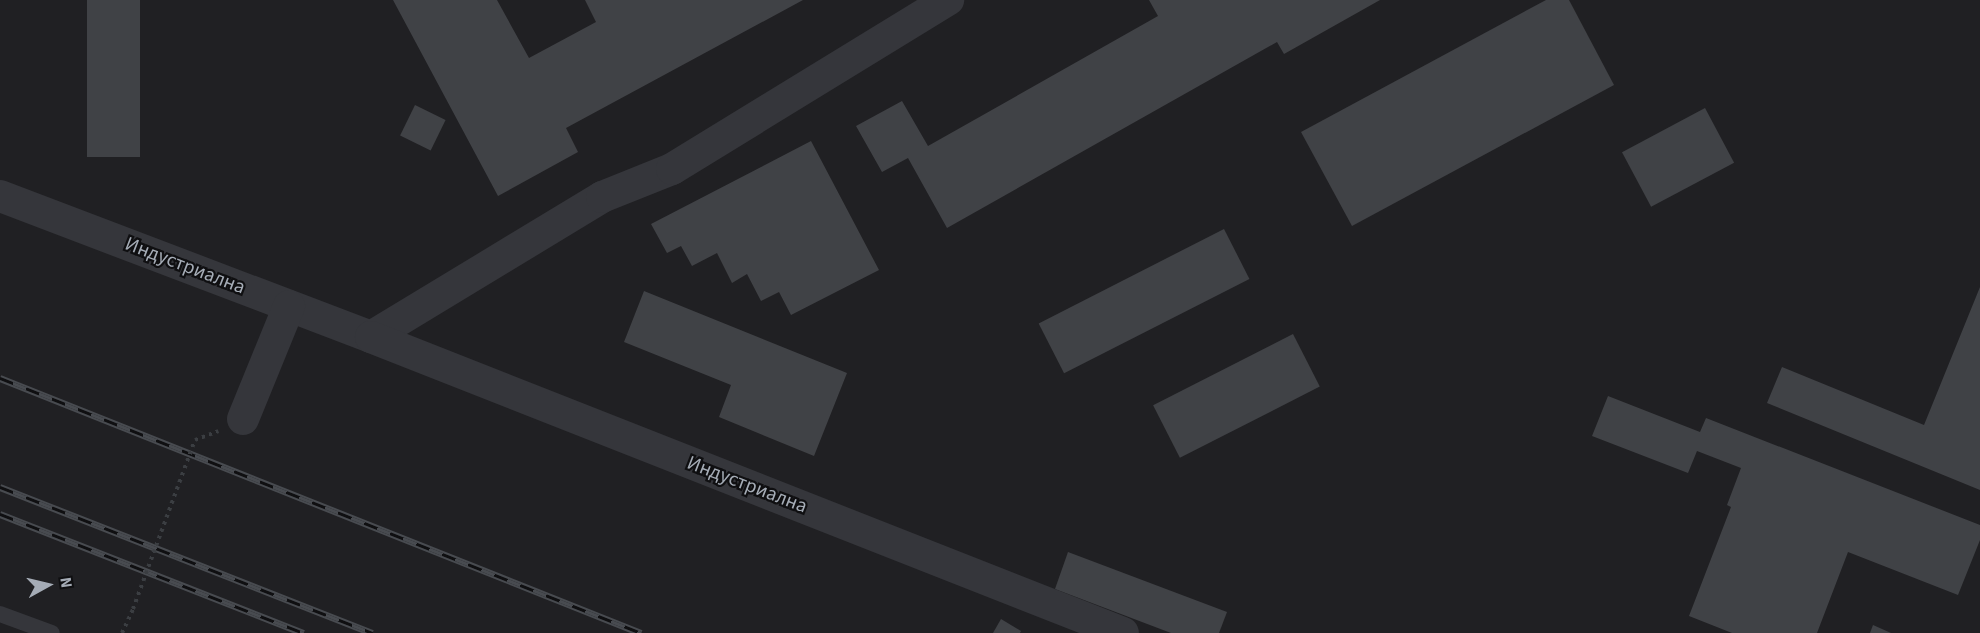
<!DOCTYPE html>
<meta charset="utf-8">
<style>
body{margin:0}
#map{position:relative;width:1980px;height:633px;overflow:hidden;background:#141416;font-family:"Source Sans 3",sans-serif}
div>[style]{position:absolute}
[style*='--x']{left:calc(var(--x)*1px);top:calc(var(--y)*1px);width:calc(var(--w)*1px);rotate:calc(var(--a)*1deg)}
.built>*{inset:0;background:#202023;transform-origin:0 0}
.building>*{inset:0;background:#404246;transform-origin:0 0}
.path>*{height:4px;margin-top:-2px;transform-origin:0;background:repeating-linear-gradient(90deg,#3b3e42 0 3px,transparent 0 7.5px)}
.service>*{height:16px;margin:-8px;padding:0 8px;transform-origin:8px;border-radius:8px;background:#35363b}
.minor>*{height:32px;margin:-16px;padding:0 16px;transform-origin:16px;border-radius:16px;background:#35363b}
.rail>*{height:7px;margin-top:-3.5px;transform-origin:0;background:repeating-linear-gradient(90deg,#0f0f11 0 14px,#484b50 0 28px);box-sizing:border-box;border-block:2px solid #484b50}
.path-bridge>*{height:4px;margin-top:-2px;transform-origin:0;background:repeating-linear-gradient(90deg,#3b3e42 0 3px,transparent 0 7.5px)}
span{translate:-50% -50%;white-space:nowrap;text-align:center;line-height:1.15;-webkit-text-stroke:4.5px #0f0f11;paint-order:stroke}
.street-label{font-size:20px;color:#a5acb6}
.north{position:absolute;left:18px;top:555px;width:60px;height:60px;-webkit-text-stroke:4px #0f0f11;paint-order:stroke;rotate:82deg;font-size:16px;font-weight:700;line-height:24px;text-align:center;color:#a5acb6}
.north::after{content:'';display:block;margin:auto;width:21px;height:27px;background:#a5acb6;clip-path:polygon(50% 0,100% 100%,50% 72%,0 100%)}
</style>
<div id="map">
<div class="built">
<div style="left:0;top:0;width:1980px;height:633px"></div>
</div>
<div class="building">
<div style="left:87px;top:0;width:53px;height:157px"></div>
<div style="clip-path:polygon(393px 0,497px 0,529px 58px,596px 22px,585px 0,803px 0,566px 128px,578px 152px,498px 196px)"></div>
<div style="clip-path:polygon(1149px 0,1380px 0,1284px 54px,1277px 42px,947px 228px,908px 158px,882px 172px,856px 126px,902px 101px,928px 146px,1158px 16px)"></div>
<div style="clip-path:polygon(1546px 0,1569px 0,1614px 85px,1352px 226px,1301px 132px)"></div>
<div style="left:415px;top:105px;width:34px;height:34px;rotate:26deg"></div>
<div style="left:1705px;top:108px;width:62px;height:94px;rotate:62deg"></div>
<div style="clip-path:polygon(811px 141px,879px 270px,791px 315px,779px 292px,761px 301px,747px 274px,732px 283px,717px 253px,692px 266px,681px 246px,667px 253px,651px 224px)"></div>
<div style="left:1224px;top:229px;width:56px;height:208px;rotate:63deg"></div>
<div style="clip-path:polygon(1980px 287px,1980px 490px,1767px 403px,1782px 367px,1924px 425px)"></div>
<div style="clip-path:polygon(644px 291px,847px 373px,814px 456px,719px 417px,731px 385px,624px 342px)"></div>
<div style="left:1293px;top:334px;width:59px;height:157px;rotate:63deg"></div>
<div style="clip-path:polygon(1608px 396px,1700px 432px,1706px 418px,1980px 525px,1980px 540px,1958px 595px,1848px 552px,1817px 633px,1732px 633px,1689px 616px,1731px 507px,1727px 505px,1741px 468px,1697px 451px,1688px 473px,1592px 436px)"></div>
<div style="clip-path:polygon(1068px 552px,1227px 612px,1219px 633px,1171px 633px,1055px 589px)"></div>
<div style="clip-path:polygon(1001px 619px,1021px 631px,1020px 633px,993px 633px)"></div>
<div style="clip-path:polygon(1873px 625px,1891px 633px,1870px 633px)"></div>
</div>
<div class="path">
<div style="--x:195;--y:440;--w:25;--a:-21"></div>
<div style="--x:122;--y:633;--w:26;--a:-65"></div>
</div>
<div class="service">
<div style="--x:0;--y:614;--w:55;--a:20.1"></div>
</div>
<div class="minor">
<div style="--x:0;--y:196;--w:397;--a:20.8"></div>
<div style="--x:371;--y:337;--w:270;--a:-31.2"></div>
<div style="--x:602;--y:197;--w:75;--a:-21.8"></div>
<div style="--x:672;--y:169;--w:324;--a:-31.5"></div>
<div style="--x:371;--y:337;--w:808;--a:21.49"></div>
<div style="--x:243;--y:419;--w:122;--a:-67.8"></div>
</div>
<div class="rail">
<div style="--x:0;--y:378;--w:690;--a:21.69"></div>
<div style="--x:0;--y:487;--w:400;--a:21.4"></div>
<div style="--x:0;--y:514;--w:326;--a:21.4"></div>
</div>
<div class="path-bridge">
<div style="--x:133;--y:609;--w:180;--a:-69.9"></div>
</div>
<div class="street-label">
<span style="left:185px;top:266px;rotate:21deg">Индустриална</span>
<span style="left:747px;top:485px;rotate:21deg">Индустриална</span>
</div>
<div class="north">N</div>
</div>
